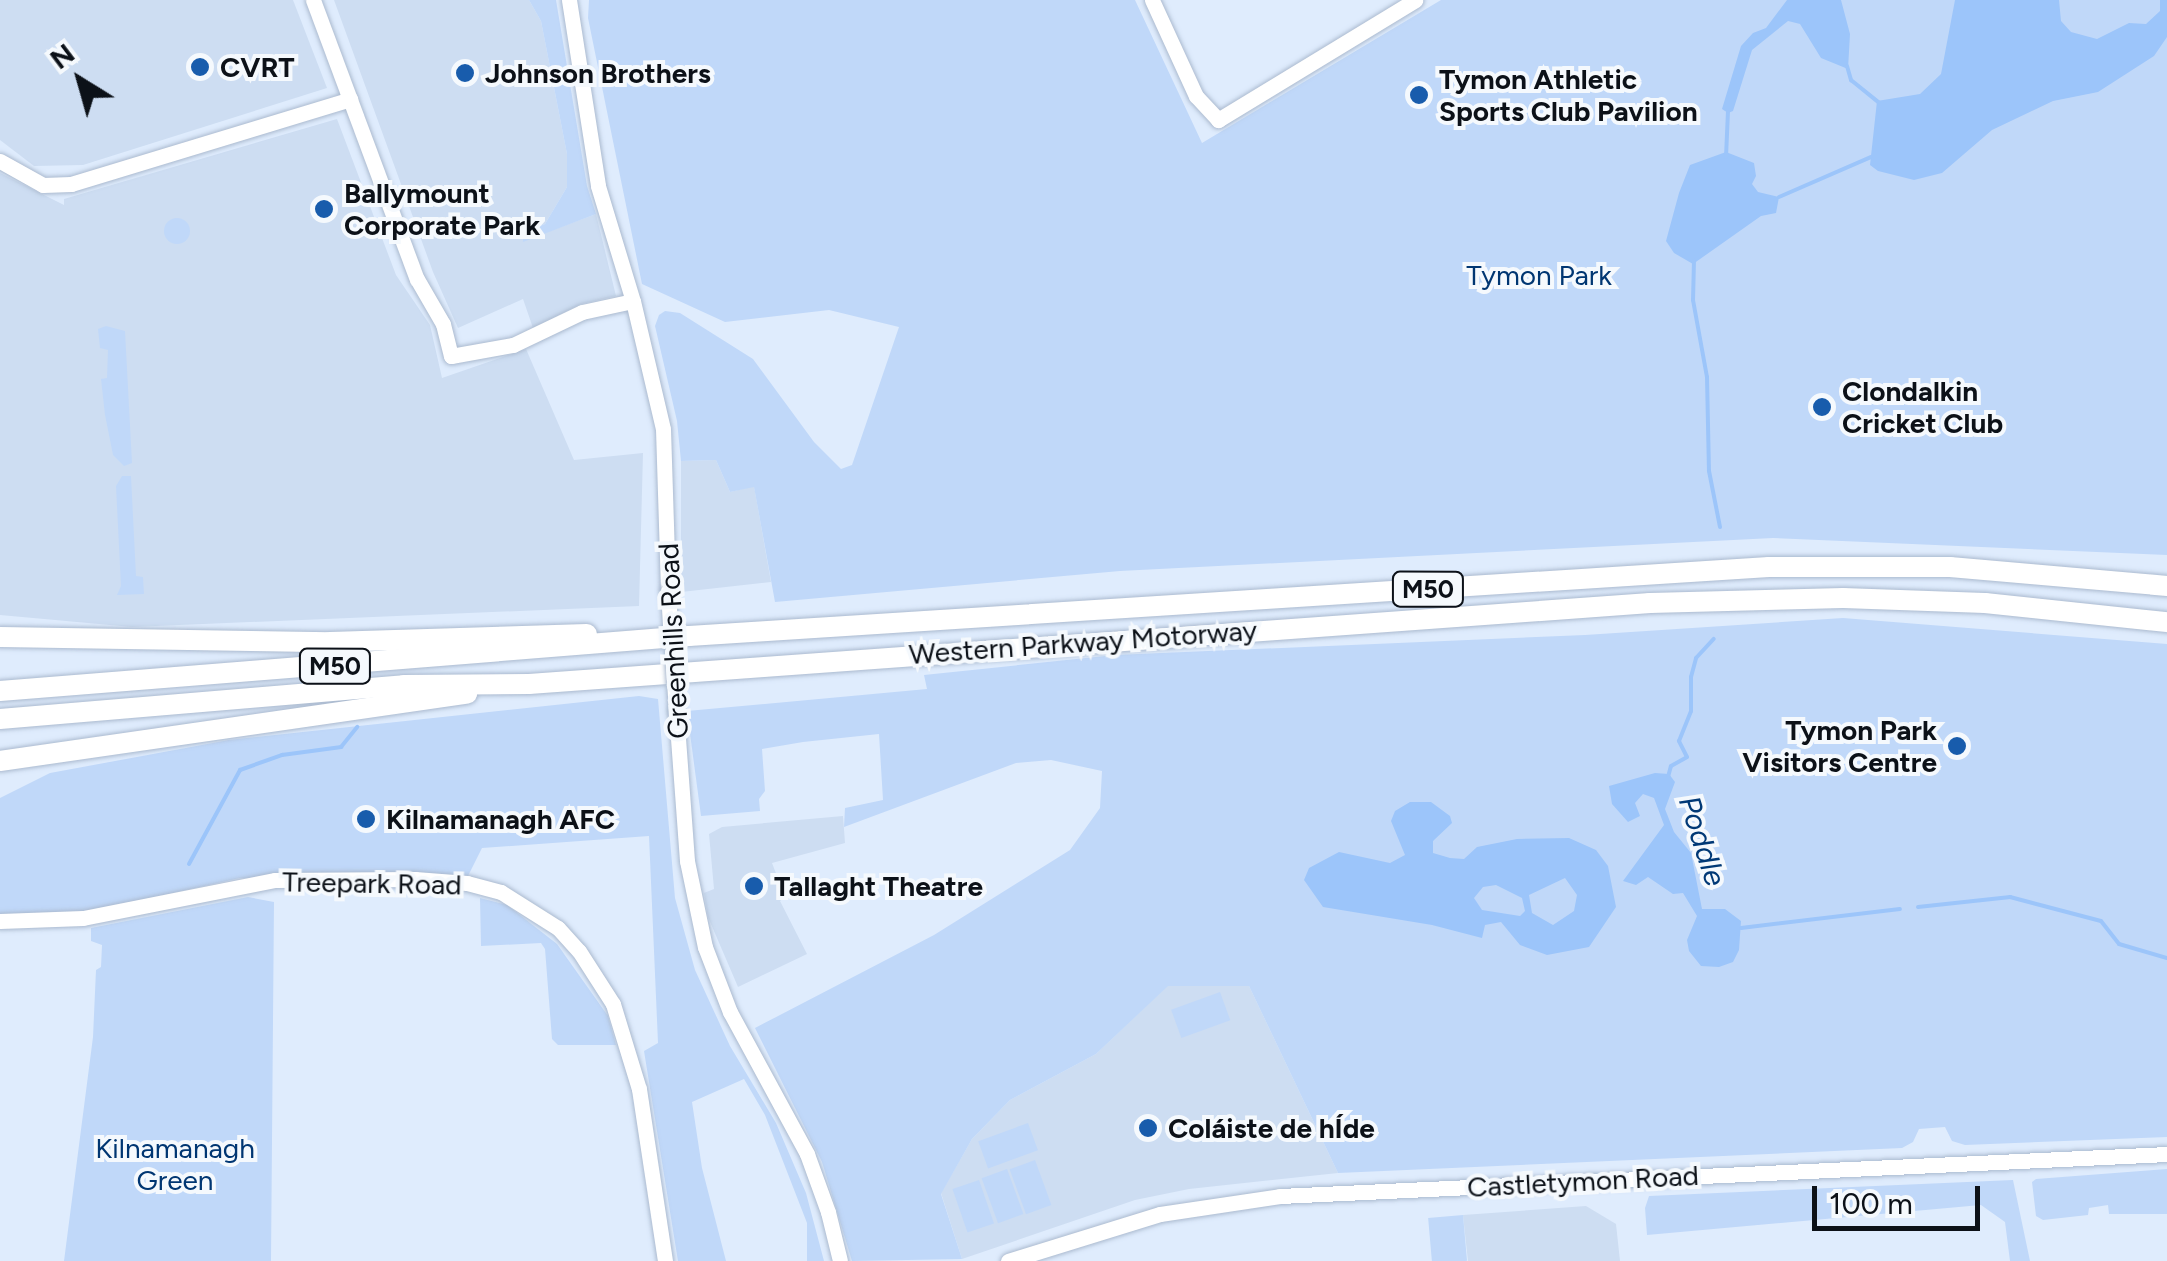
<!DOCTYPE html>
<meta charset="utf-8">
<style>
body{margin:0}
#map{position:relative;width:2167px;height:1261px;overflow:hidden;background:#dfecfd;font-family:Figtree,sans-serif}
div>[style]{position:absolute}
[style*='--x']{left:calc(var(--x)*1px);top:calc(var(--y)*1px);width:calc(var(--w)*1px);rotate:calc(var(--a)*1deg)}
.built>*{inset:0;background:#cdddf2}
.green>*{inset:0;background:#c0d8f9;transform-origin:0 0}
.round{border-radius:50%}
.water>*{inset:0;background:#9cc5fa}
.stream>*{height:4px;margin:-2px;padding:0 2px;transform-origin:2px;border-radius:2px;background:#9cc5fa}
.roads{filter:drop-shadow(0 0 2px #abbacf) drop-shadow(0 0 2px #abbacf)}
.secondary>*{height:15px;margin:-7.5px;padding:0 7.5px;transform-origin:7.5px;border-radius:7.5px;background:#fff}
.highway>*{height:20px;margin:-10px;padding:0 10px;transform-origin:10px;border-radius:10px;background:#fff}
.bridges{filter:drop-shadow(0 0 2px #abbacf) drop-shadow(0 0 2px #abbacf)}
.secondary-bridge>*{height:15px;margin:-7.5px;padding:0 7.5px;transform-origin:7.5px;border-radius:7.5px;background:#fff}
.dots>*{width:28px;height:28px;translate:-50% -50%;box-sizing:border-box;border:5px solid #f5f9fd;border-radius:50%}
span{translate:-50% -50%;white-space:nowrap;text-align:center;line-height:1.15;-webkit-text-stroke:8px #f5f9fd;paint-order:stroke}
.shield-label span{padding:2px 8px;background:#f5f9fd;border:2px solid;border-radius:8px;-webkit-text-stroke-width:0}
.shield-label{font-size:25px;color:#0c1118;font-weight:700}
.poi-label{font-size:28px;color:#0c1118;font-weight:700}
.left{translate:0 -50%;text-align:left}
.right{translate:-100% -50%;text-align:right}
.park-label{font-size:28px;color:#003672}
.street-label{font-size:28px;color:#0c1118}
.water-label{font-size:30px;color:#013976;font-style:italic}
.north{position:absolute;left:30px;top:30px;width:100px;height:100px;-webkit-text-stroke:8px #f5f9fd;paint-order:stroke;rotate:323deg;font-size:28px;font-weight:700;line-height:40px;text-align:center;color:#0c1118}
.north::after{content:'';display:block;margin:auto;width:35px;height:45px;background:#0c1118;clip-path:polygon(50% 0,100% 100%,50% 72%,0 100%)}
.scale{position:absolute;left:1812px;top:1186px;width:168px;height:45px;box-sizing:border-box;border:5px solid #0c1118;border-top:0;padding-left:12px;font-size:30px;line-height:35px;white-space:nowrap;color:#0c1118;-webkit-text-stroke:8px #f5f9fd;paint-order:stroke}
</style>
<div id="map">
<div class="built">
<div style="clip-path:polygon(0 0,293px 0,327px 88px,83px 165px,34px 166px,0 140px)"></div>
<div style="clip-path:polygon(334px 0,529px 0,541px 21px,567px 154px,567px 187px,545px 224px,522px 233px,523px 241px,596px 214px,616px 296px,581px 304px,533px 328px,523px 299px,458px 328px,433px 272px)"></div>
<div style="clip-path:polygon(337px 119px,396px 275px,430px 325px,442px 378px,526px 349px,574px 460px,643px 453px,639px 606px,132px 627px,0 615px,0 173px,64px 205px,64px 199px)"></div>
<div style="clip-path:polygon(716px 460px,730px 492px,754px 486px,771px 582px,681px 592px,681px 461px)"></div>
<div style="clip-path:polygon(843px 816px,845px 843px,772px 863px,785px 897px,780px 901px,807px 954px,738px 987px,708px 917px,704px 893px,714px 889px,709px 834px,722px 827px)"></div>
<div style="clip-path:polygon(1167px 986px,1249px 986px,1338px 1173px,1189px 1189px,1135px 1200px,962px 1259px,941px 1193px,972px 1139px,1010px 1100px,1096px 1054px)"></div>
<div style="clip-path:polygon(1586px 1206px,1616px 1224px,1620px 1261px,1468px 1261px,1463px 1215px)"></div>
</div>
<div class="green">
<div style="clip-path:polygon(529px 0,556px 0,587px 186px,596px 214px,523px 242px,522px 233px,545px 224px,567px 187px,567px 154px,541px 21px)"></div>
<div style="clip-path:polygon(589px 0,1135px 0,1202px 143px,1441px 0,2167px 0,2167px 555px,1773px 538px,1120px 571px,775px 602px,754px 487px,730px 492px,716px 460px,681px 461px,677px 421px,655px 326px,659px 315px,665px 311px,680px 313px,753px 359px,814px 442px,841px 469px,852px 465px,899px 327px,829px 310px,725px 322px,642px 284px,588px 18px)"></div>
<div class="round" style="left:164px;top:218px;width:26px;height:26px"></div>
<div style="clip-path:polygon(106px 326px,125px 331px,132px 463px,124px 466px,113px 455px,105px 415px,101px 379px,107px 378px,108px 350px,100px 348px,98px 329px)"></div>
<div style="clip-path:polygon(122px 476px,131px 476px,136px 576px,143px 577px,144px 594px,117px 595px,121px 586px,116px 486px)"></div>
<div style="clip-path:polygon(1843px 618px,2167px 644px,2167px 1137px,1965px 1145px,1952px 1141px,1945px 1127px,1919px 1129px,1913px 1142px,1902px 1148px,1338px 1173px,1249px 986px,1168px 986px,1096px 1054px,1010px 1100px,972px 1139px,941px 1194px,962px 1259px,852px 1261px,822px 1162px,755px 1028px,934px 935px,1070px 850px,1100px 808px,1102px 771px,1051px 760px,1016px 763px,844px 827px,845px 808px,883px 800px,879px 734px,803px 742px,762px 749px,765px 791px,759px 799px,760px 811px,701px 816px,687px 711px,927px 689px,924px 675px,1115px 655px,1585px 635px)"></div>
<div style="clip-path:polygon(639px 696px,658px 699px,675px 898px,695px 970px,730px 1046px,776px 1123px,806px 1193px,824px 1261px,807px 1261px,807px 1223px,765px 1115px,744px 1079px,692px 1102px,702px 1168px,726px 1261px,678px 1261px,644px 1051px,658px 1043px,649px 836px,482px 848px,467px 878px,240px 878px,83px 913px,0 916px,0 798px,50px 773px,229px 740px)"></div>
<div style="clip-path:polygon(248px 897px,274px 902px,271px 1261px,64px 1261px,93px 1037px,96px 970px,101px 967px,102px 945px,91px 941px,91px 928px)"></div>
<div style="clip-path:polygon(480px 898px,507px 905px,557px 944px,608px 1016px,616px 1045px,558px 1045px,552px 1039px,545px 949px,541px 943px,481px 946px)"></div>
<div style="left:1220px;top:992px;width:30px;height:52px;rotate:70deg"></div>
<div style="left:1028px;top:1123px;width:29px;height:53px;rotate:70deg"></div>
<div style="left:1035px;top:1160px;width:48px;height:27px;rotate:70deg"></div>
<div style="left:1007px;top:1169px;width:48px;height:27px;rotate:70deg"></div>
<div style="clip-path:polygon(2167px 1169px,2167px 1214px,2109px 1214px,2108px 1205px,2089px 1208px,2088px 1215px,2043px 1220px,2036px 1216px,2032px 1182px,2036px 1179px)"></div>
<div style="left:979px;top:1180px;width:46px;height:28px;rotate:71deg"></div>
<div style="clip-path:polygon(2013px 1180px,2030px 1261px,2010px 1261px,2005px 1222px,1981px 1205px,1647px 1235px,1645px 1208px,1649px 1196px)"></div>
<div style="left:1463px;top:1215px;width:46px;height:35px;rotate:85deg"></div>
</div>
<div class="water">
<div style="clip-path:polygon(1787px 0,1841px 0,1850px 34px,1848px 69px,1821px 58px,1800px 24px,1788px 21px,1752px 50px,1733px 111px,1728px 113px,1722px 109px,1741px 46px,1753px 33px,1766px 28px)"></div>
<div style="clip-path:polygon(1955px 0,2059px 0,2061px 21px,2071px 32px,2097px 39px,2129px 23px,2146px 24px,2160px 11px,2160px 0,2167px 0,2167px 37px,2154px 56px,2098px 92px,2053px 101px,1992px 130px,1942px 173px,1914px 180px,1878px 171px,1870px 165px,1877px 101px,1920px 94px,1941px 74px)"></div>
<div style="clip-path:polygon(1726px 152px,1754px 163px,1756px 176px,1752px 184px,1758px 192px,1779px 197px,1776px 213px,1761px 216px,1693px 264px,1674px 253px,1666px 241px,1679px 193px,1690px 165px)"></div>
<div style="clip-path:polygon(1655px 773px,1669px 774px,1675px 782px,1665px 809px,1674px 832px,1691px 853px,1702px 909px,1725px 909px,1741px 921px,1739px 950px,1733px 962px,1719px 967px,1701px 966px,1689px 951px,1687px 940px,1697px 916px,1683px 893px,1673px 894px,1648px 877px,1636px 885px,1623px 881px,1664px 825px,1654px 798px,1643px 794px,1635px 803px,1640px 816px,1628px 822px,1612px 804px,1609px 786px)"></div>
<div style="clip-path:polygon(evenodd,1410px 802px,1431px 802px,1450px 816px,1452px 823px,1433px 841px,1433px 853px,1450px 858px,1464px 859px,1477px 847px,1517px 839px,1569px 838px,1596px 850px,1608px 866px,1616px 907px,1589px 947px,1547px 955px,1520px 945px,1501px 922px,1485px 925px,1482px 938px,1432px 925px,1323px 907px,1304px 880px,1309px 868px,1339px 852px,1390px 863px,1405px 855px,1391px 821px,1395px 811px,1410px 802px,1565px 878px,1577px 895px,1574px 911px,1553px 925px,1532px 913px,1529px 895px,1565px 878px,1410px 802px,1496px 885px,1522px 898px,1525px 911px,1520px 916px,1482px 910px,1474px 898px,1483px 887px,1496px 885px)"></div>
</div>
<div class="stream">
<div style="--x:1847;--y:66;--w:15;--a:74"></div>
<div style="--x:1851;--y:80;--w:36;--a:39"></div>
<div style="--x:1726;--y:157;--w:45;--a:-87.5"></div>
<div style="--x:1779;--y:197;--w:100;--a:-23.5"></div>
<div style="--x:1694;--y:260;--w:40;--a:91.4"></div>
<div style="--x:1693;--y:300;--w:78;--a:79.7"></div>
<div style="--x:1707;--y:377;--w:94;--a:88.8"></div>
<div style="--x:1709;--y:471;--w:57;--a:78.9"></div>
<div style="--x:1668;--y:777;--w:11;--a:-75"></div>
<div style="--x:1671;--y:766;--w:18;--a:-29"></div>
<div style="--x:1687;--y:757;--w:18;--a:-117"></div>
<div style="--x:1679;--y:741;--w:32;--a:-68"></div>
<div style="--x:1691;--y:711;--w:34;--a:-90"></div>
<div style="--x:1691;--y:677;--w:20;--a:-75"></div>
<div style="--x:1696;--y:658;--w:26;--a:-47"></div>
<div style="--x:189;--y:864;--w:107;--a:-61.5"></div>
<div style="--x:240;--y:770;--w:45;--a:-19.7"></div>
<div style="--x:282;--y:755;--w:60;--a:-7.7"></div>
<div style="--x:341;--y:747;--w:26;--a:-51"></div>
<div style="--x:1918;--y:907;--w:93;--a:-6.2"></div>
<div style="--x:2010;--y:897;--w:94;--a:14.8"></div>
<div style="--x:2101;--y:921;--w:29;--a:52"></div>
<div style="--x:2119;--y:944;--w:50;--a:16.3"></div>
<div style="--x:1741;--y:928;--w:160;--a:-6.8"></div>
</div>
<div class="roads">
<div class="secondary">
<div style="--x:313;--y:0;--w:298;--a:69.6"></div>
<div style="--x:417;--y:279;--w:52;--a:60"></div>
<div style="--x:443;--y:324;--w:33;--a:76"></div>
<div style="--x:451;--y:356;--w:63;--a:-10.1"></div>
<div style="--x:513;--y:345;--w:76;--a:-25.6"></div>
<div style="--x:582;--y:312;--w:52;--a:-12.2"></div>
<div style="--x:569;--y:0;--w:188;--a:81.1"></div>
<div style="--x:598;--y:186;--w:120;--a:73.1"></div>
<div style="--x:633;--y:301;--w:131;--a:76.8"></div>
<div style="--x:663;--y:429;--w:162;--a:88.2"></div>
<div style="--x:1152;--y:0;--w:106;--a:65.4"></div>
<div style="--x:1196;--y:96;--w:33;--a:47"></div>
<div style="--x:1218;--y:120;--w:231;--a:-31.3"></div>
<div style="--x:0;--y:161;--w:49;--a:29.2"></div>
<div style="--x:43;--y:185;--w:28;--a:-2"></div>
<div style="--x:71;--y:184;--w:292;--a:-16.9"></div>
<div style="--x:676;--y:711;--w:150;--a:85.8"></div>
<div style="--x:687;--y:861;--w:88;--a:78.2"></div>
<div style="--x:705;--y:947;--w:70;--a:69"></div>
<div style="--x:730;--y:1012;--w:162;--a:61.5"></div>
<div style="--x:807;--y:1154;--w:62;--a:70.1"></div>
<div style="--x:828;--y:1212;--w:50;--a:76.2"></div>
<div style="--x:0;--y:921;--w:83;--a:-2.1"></div>
<div style="--x:83;--y:918;--w:196;--a:-11.2"></div>
<div style="--x:275;--y:880;--w:140;--a:-0.4"></div>
<div style="--x:415;--y:879;--w:52;--a:4.4"></div>
<div style="--x:467;--y:883;--w:35;--a:15"></div>
<div style="--x:501;--y:892;--w:67;--a:32.3"></div>
<div style="--x:558;--y:928;--w:31;--a:48"></div>
<div style="--x:579;--y:951;--w:63;--a:57.3"></div>
<div style="--x:613;--y:1004;--w:89;--a:73"></div>
<div style="--x:639;--y:1089;--w:174;--a:81.4"></div>
<div style="--x:1008;--y:1261;--w:159;--a:-17.2"></div>
<div style="--x:1160;--y:1214;--w:121;--a:-8.5"></div>
<div style="--x:1280;--y:1196;--w:888;--a:-2.71"></div>
</div>
<div class="highway">
<div style="--x:0;--y:637;--w:330;--a:0.9"></div>
<div style="--x:330;--y:642;--w:257;--a:-1.8"></div>
<div style="--x:0;--y:691;--w:691;--a:-4.56"></div>
<div style="--x:689;--y:636;--w:1082;--a:-3.66"></div>
<div style="--x:1769;--y:567;--w:181;--a:0"></div>
<div style="--x:1950;--y:567;--w:218;--a:5"></div>
<div style="--x:0;--y:719;--w:405;--a:-4.8"></div>
<div style="--x:404;--y:685;--w:125;--a:-0.5"></div>
<div style="--x:529;--y:684;--w:1124;--a:-4.13"></div>
<div style="--x:1650;--y:603;--w:193;--a:-1.5"></div>
<div style="--x:1843;--y:598;--w:142;--a:2"></div>
<div style="--x:1985;--y:603;--w:183;--a:6"></div>
<div style="--x:0;--y:761;--w:472;--a:-8.2"></div>
</div>
</div>
<div class="bridges">
<div class="secondary-bridge">
<div style="--x:668;--y:591;--w:50;--a:86.6"></div>
<div style="--x:672;--y:652;--w:59;--a:86.1"></div>
</div>
</div>
<div class="dots">
<div style="left:200px;top:67px;background:#185cac"></div>
<div style="left:465px;top:73px;background:#185cac"></div>
<div style="left:1419px;top:95px;background:#185cac"></div>
<div style="left:324px;top:209px;background:#185cac"></div>
<div style="left:1822px;top:407px;background:#185cac"></div>
<div style="left:1957px;top:746px;background:#185cac"></div>
<div style="left:366px;top:819px;background:#185cac"></div>
<div style="left:754px;top:886px;background:#185cac"></div>
<div style="left:1148px;top:1128px;background:#185cac"></div>
</div>
<div class="shield-label">
<span style="left:1428px;top:589px">M50</span>
<span style="left:335px;top:666px">M50</span>
</div>
<div class="poi-label">
<span class="left" style="left:220px;top:67px">CVRT</span>
<span class="left" style="left:485px;top:73px">Johnson Brothers</span>
<span class="left" style="left:1439px;top:95px">Tymon Athletic<br>Sports Club Pavilion</span>
<span class="left" style="left:344px;top:209px">Ballymount<br>Corporate Park</span>
<span class="left" style="left:1842px;top:407px">Clondalkin<br>Cricket Club</span>
<span class="right" style="left:1937px;top:746px">Tymon Park<br>Visitors Centre</span>
<span class="left" style="left:386px;top:819px">Kilnamanagh AFC</span>
<span class="left" style="left:774px;top:886px">Tallaght Theatre</span>
<span class="left" style="left:1168px;top:1128px">Coláiste de hÍde</span>
</div>
<div class="park-label">
<span style="left:1539px;top:275px">Tymon Park</span>
<span style="left:175px;top:1164px">Kilnamanagh<br>Green</span>
</div>
<div class="street-label">
<span style="left:673px;top:641px;rotate:-93deg">Greenhills Road</span>
<span style="left:1083px;top:642px;rotate:-4deg">Western Parkway Motorway</span>
<span style="left:372px;top:883px;rotate:1deg">Treepark Road</span>
<span style="left:1583px;top:1181px;rotate:-3deg">Castletymon Road</span>
</div>
<div class="water-label">
<span style="left:1702px;top:841px;rotate:72deg">Poddle</span>
</div>
<div class="north">N</div>
<div class="scale">100 m</div>
</div>
